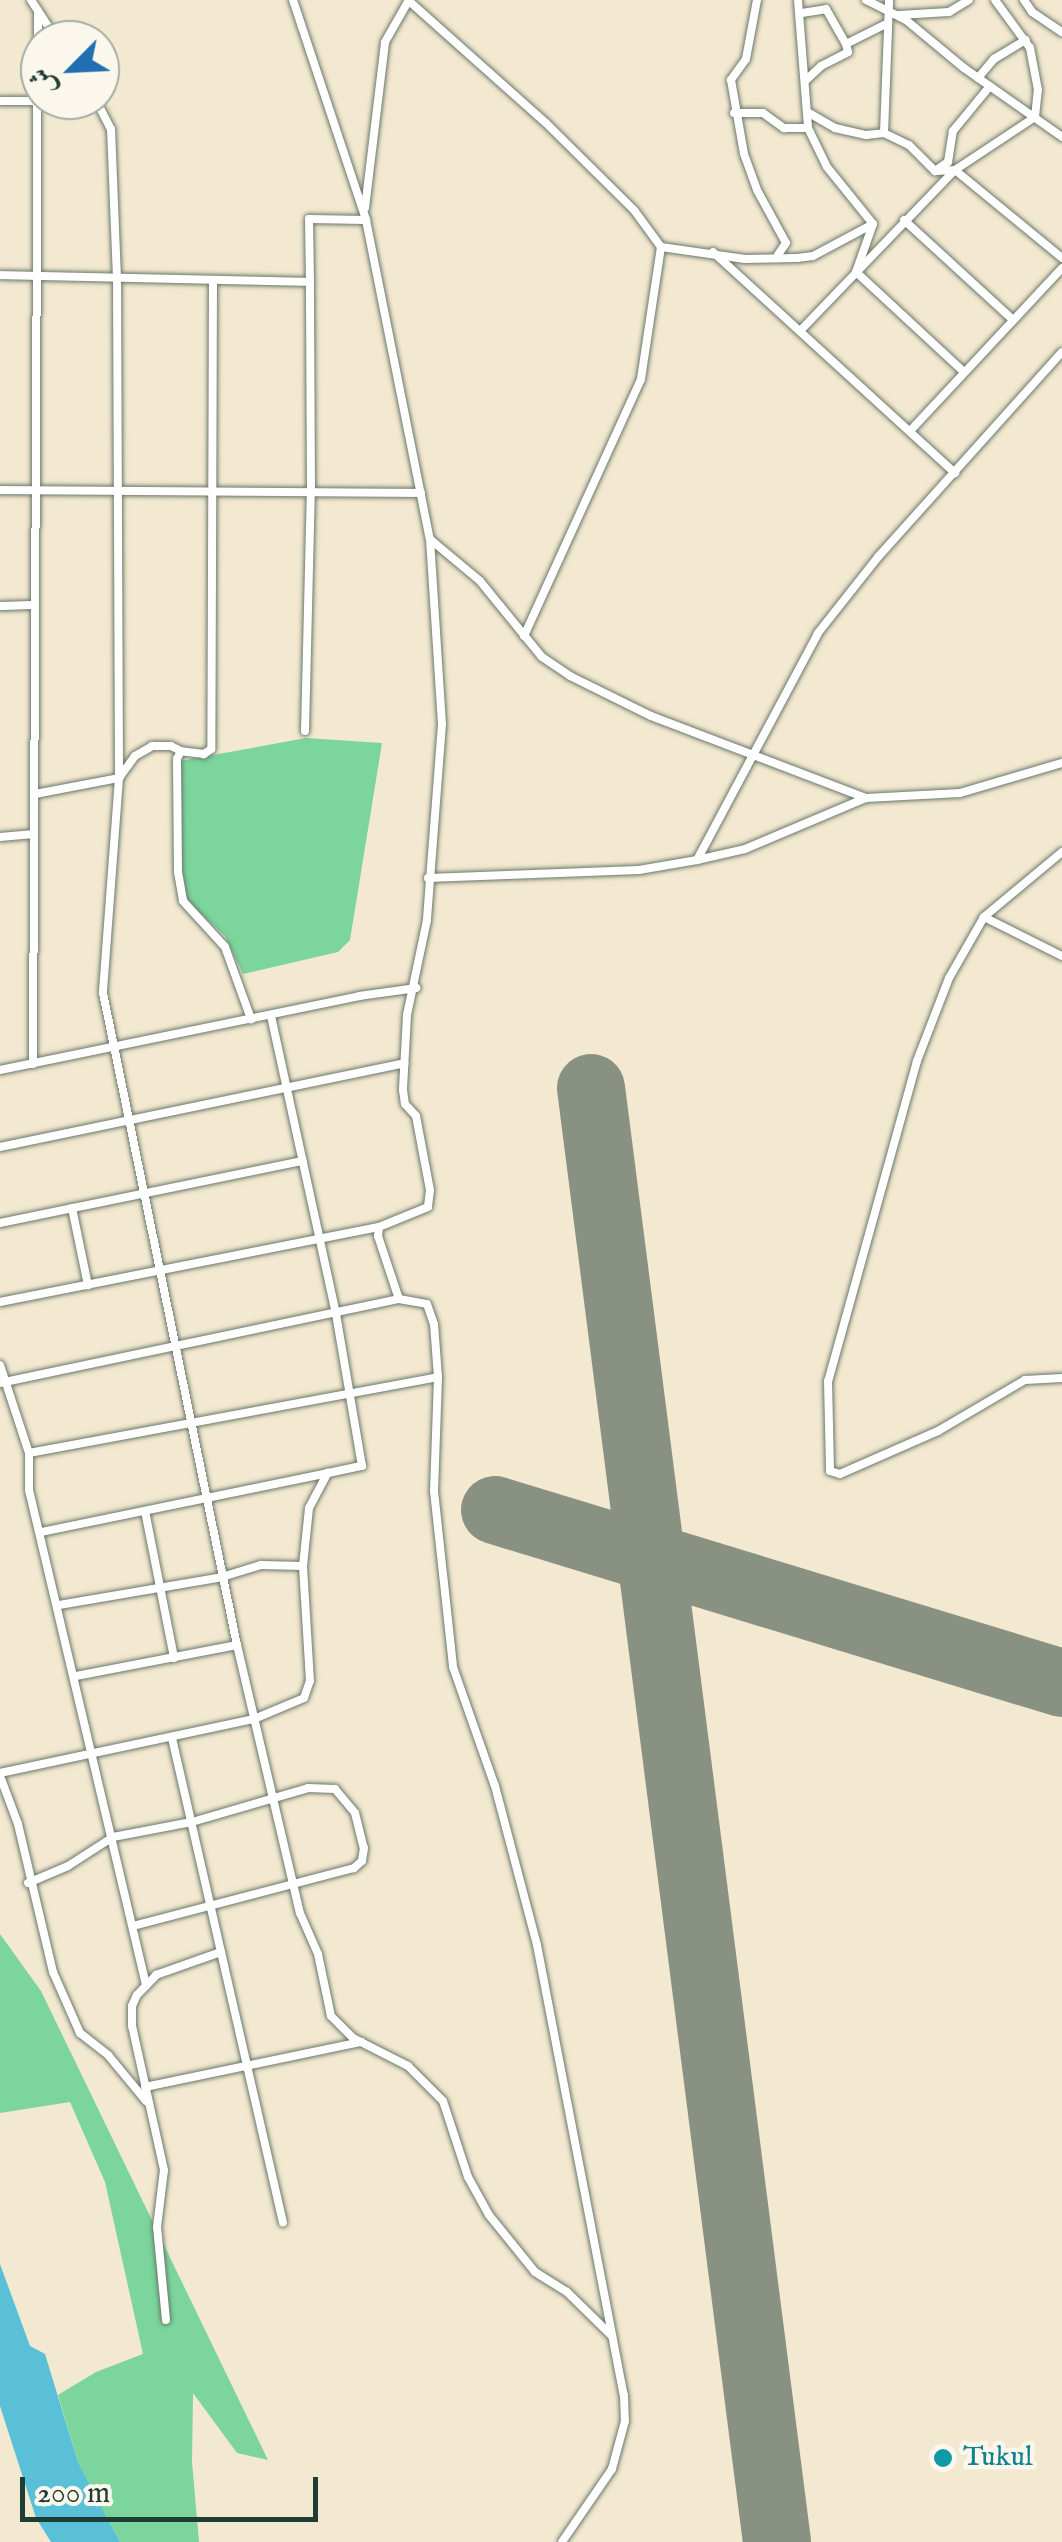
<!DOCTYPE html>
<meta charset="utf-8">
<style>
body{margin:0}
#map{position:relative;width:1062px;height:2542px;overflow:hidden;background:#f3e8d0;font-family:"IM FELL English",Amiri,serif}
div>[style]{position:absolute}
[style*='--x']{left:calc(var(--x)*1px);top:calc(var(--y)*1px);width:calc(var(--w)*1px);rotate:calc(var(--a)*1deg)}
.green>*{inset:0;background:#7bd59c}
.water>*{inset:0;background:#59c0d7}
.runway>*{height:68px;margin:-34px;padding:0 34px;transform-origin:34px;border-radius:34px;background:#899282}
.roads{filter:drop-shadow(0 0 2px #69796b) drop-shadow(0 0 2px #69796b)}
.street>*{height:8px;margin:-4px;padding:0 4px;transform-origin:4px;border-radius:4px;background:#fff}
.dots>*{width:28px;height:28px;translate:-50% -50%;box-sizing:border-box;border:5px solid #fbf7ec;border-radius:50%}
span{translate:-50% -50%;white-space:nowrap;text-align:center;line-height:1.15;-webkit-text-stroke:9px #fbf7ec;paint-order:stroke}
.culture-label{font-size:28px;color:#0d838f}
.left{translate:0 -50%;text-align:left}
.north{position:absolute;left:20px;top:20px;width:100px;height:100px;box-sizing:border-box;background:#fbf7ec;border:2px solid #a3ada2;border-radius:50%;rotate:246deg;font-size:28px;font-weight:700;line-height:40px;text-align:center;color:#1f3d34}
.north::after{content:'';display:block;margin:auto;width:35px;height:45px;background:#1f6fb2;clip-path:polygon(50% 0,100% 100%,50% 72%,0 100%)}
.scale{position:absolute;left:20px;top:2477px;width:298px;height:45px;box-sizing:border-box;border:5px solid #1f3d34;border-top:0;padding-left:12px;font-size:30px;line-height:35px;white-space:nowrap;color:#1f3d34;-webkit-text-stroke:8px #fbf7ec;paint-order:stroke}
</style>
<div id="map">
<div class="green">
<div style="clip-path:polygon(306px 738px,382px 743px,350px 940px,338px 952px,243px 974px,225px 936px,188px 902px,182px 889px,180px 761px)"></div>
<div style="clip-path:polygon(0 1934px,41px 1991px,268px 2460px,237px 2453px,193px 2393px,192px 2462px,199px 2542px,120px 2542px,78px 2462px,58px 2395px,96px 2372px,143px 2354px,105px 2182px,70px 2102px,0 2113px)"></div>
</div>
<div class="water">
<div style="clip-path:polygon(0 2264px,30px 2346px,45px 2354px,78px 2462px,120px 2542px,51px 2542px,36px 2518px,0 2406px)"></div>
</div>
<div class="runway">
<div style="--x:591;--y:1088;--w:1466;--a:82.71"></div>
<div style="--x:495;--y:1510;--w:593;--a:16.97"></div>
</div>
<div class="roads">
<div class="street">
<div style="--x:31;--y:0;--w:48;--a:57"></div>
<div style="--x:293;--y:0;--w:232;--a:71.6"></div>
<div style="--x:366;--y:220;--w:325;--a:78.7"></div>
<div style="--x:430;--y:539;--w:185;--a:86.3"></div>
<div style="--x:442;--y:724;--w:197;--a:94.4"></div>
<div style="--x:427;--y:920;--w:97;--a:101.9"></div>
<div style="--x:407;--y:1015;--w:75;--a:93.1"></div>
<div style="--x:403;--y:1090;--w:14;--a:82"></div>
<div style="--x:405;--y:1104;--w:16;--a:47"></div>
<div style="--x:416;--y:1116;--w:75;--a:79.3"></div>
<div style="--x:430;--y:1190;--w:17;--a:97"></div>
<div style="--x:428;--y:1207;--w:53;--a:157.8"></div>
<div style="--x:379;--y:1227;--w:9;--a:96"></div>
<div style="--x:378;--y:1236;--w:66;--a:71.6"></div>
<div style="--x:399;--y:1299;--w:28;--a:10"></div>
<div style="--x:427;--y:1304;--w:21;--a:71"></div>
<div style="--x:434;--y:1324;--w:53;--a:85.7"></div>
<div style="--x:438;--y:1377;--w:114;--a:92"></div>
<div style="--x:434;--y:1491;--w:177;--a:83.8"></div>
<div style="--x:453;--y:1667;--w:126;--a:70.6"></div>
<div style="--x:495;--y:1786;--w:164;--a:75.2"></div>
<div style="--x:537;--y:1945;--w:458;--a:79.1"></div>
<div style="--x:624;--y:2395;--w:26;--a:88"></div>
<div style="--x:625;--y:2421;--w:50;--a:105.2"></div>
<div style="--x:612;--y:2469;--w:88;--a:124.4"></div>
<div style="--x:757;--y:0;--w:60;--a:100.6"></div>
<div style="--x:746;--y:59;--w:26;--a:126"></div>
<div style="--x:731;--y:80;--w:75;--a:80"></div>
<div style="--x:744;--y:154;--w:38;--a:70"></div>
<div style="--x:757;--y:190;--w:60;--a:61.3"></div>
<div style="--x:786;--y:243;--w:14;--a:124"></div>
<div style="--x:798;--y:0;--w:128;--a:85.5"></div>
<div style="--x:808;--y:128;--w:43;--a:64"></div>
<div style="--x:827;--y:167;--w:73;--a:51.1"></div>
<div style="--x:873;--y:224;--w:51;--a:109.5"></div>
<div style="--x:856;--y:272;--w:147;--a:42.8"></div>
<div style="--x:866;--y:0;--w:45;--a:26.6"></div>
<div style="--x:906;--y:20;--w:75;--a:39.6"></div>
<div style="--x:964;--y:68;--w:120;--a:35.1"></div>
<div style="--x:1024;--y:0;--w:14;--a:56"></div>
<div style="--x:1032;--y:12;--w:36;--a:34"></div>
<div style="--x:409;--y:1;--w:183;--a:41.7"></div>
<div style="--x:546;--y:123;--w:124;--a:44.7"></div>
<div style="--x:634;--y:210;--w:46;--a:53.9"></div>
<div style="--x:802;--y:13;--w:24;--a:-9"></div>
<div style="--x:826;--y:9;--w:40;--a:60.3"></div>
<div style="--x:899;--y:15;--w:50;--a:-3.4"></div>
<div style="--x:949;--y:12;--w:23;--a:-31"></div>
<div style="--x:978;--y:78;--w:25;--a:-50"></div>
<div style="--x:994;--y:59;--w:37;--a:-31"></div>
<div style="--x:805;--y:81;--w:22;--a:-43"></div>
<div style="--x:821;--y:66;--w:30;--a:-27"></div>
<div style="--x:848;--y:52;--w:8;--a:-104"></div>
<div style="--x:846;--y:44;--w:47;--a:-26.6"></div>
<div style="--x:96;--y:100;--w:33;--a:63"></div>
<div style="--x:111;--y:129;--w:147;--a:87.7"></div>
<div style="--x:117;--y:276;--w:502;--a:89.77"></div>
<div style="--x:119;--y:778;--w:216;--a:94.3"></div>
<div style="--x:103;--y:993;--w:666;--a:78.39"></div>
<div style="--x:237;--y:1645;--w:275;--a:76.8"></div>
<div style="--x:300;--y:1913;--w:45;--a:66.3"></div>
<div style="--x:318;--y:1954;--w:63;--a:78.2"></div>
<div style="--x:331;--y:2016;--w:31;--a:45"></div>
<div style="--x:353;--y:2038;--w:62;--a:27"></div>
<div style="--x:408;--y:2066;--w:49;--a:45"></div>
<div style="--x:443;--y:2101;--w:80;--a:71.8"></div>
<div style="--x:468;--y:2177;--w:43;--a:61.1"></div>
<div style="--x:489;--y:2215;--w:73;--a:51.1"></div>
<div style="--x:535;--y:2272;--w:38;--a:32"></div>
<div style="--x:567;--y:2292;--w:63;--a:44.4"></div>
<div style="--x:0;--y:101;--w:38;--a:0"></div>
<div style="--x:734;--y:113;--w:29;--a:0"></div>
<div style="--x:763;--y:113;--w:26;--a:36"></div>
<div style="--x:784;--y:128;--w:24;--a:0"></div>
<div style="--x:809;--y:113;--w:30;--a:30"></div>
<div style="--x:835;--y:128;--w:32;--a:13"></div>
<div style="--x:866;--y:135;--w:18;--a:-6"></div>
<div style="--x:884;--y:133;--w:28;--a:26"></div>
<div style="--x:909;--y:145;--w:37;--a:45"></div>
<div style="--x:935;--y:171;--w:20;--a:-3"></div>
<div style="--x:955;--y:170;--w:139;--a:39.4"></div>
<div style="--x:884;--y:133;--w:133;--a:-87.8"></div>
<div style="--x:935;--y:171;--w:16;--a:-35"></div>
<div style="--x:948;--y:162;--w:31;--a:-81"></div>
<div style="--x:953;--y:131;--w:58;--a:-50.6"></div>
<div style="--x:365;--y:208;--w:167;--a:-83.1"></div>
<div style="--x:385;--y:42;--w:48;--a:-60.3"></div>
<div style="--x:904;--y:220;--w:148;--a:42.5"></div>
<div style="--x:661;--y:247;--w:85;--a:8.1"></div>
<div style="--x:745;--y:259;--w:52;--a:-1.1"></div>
<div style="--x:797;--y:258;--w:16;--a:-7"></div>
<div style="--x:813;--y:256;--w:68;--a:-28.1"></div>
<div style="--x:713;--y:252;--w:328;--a:42.4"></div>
<div style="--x:0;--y:275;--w:310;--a:1.3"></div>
<div style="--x:310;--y:282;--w:63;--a:-90.9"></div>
<div style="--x:309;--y:219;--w:57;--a:1"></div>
<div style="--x:213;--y:280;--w:469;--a:90.2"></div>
<div style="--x:211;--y:749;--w:9;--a:144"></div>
<div style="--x:204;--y:754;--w:23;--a:-173"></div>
<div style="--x:181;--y:751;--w:9;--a:117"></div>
<div style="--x:177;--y:759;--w:113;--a:89.5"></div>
<div style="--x:178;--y:872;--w:29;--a:80"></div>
<div style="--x:183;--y:901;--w:62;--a:47.6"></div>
<div style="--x:225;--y:947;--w:77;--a:70.1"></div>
<div style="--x:800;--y:331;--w:223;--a:-46.1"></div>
<div style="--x:955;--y:170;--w:96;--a:-33.5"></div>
<div style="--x:1035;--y:117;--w:27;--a:-84"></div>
<div style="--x:1038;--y:90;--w:43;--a:-100.8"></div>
<div style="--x:1030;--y:48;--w:59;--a:-126.1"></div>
<div style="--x:910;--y:431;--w:223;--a:-47"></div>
<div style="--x:0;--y:490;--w:421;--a:0.4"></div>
<div style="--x:431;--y:540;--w:64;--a:39.9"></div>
<div style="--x:480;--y:581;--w:98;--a:50.8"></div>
<div style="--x:542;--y:657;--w:34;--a:34"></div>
<div style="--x:570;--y:676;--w:90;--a:26.3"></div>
<div style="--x:651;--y:716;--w:230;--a:20.9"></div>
<div style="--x:0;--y:606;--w:34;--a:-2"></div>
<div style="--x:524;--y:636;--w:282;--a:-65.5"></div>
<div style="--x:641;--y:379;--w:134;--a:-81.4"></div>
<div style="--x:305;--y:731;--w:240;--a:-88.6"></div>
<div style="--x:311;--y:491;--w:209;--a:-90.3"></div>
<div style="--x:35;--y:794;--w:86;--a:-10.8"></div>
<div style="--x:119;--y:778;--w:27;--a:-54"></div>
<div style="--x:135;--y:756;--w:20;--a:-30"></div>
<div style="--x:152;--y:746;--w:19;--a:0"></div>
<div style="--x:171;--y:746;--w:11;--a:27"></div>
<div style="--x:0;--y:837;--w:34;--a:-5"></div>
<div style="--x:1062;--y:852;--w:102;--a:140.2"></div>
<div style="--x:984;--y:917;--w:70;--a:119.8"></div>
<div style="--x:949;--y:978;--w:89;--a:111.1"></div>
<div style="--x:917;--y:1061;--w:332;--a:105.5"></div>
<div style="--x:828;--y:1381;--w:90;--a:88.7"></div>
<div style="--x:830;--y:1471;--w:10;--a:17"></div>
<div style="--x:840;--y:1474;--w:107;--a:-23.7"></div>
<div style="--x:938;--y:1431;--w:101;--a:-30.4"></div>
<div style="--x:1025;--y:1380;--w:37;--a:-3"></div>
<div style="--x:697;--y:860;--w:257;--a:-61.9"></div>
<div style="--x:818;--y:633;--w:97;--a:-51.7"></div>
<div style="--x:878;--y:557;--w:275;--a:-48.1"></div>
<div style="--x:428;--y:878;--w:211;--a:-2.2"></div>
<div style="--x:639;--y:870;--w:59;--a:-9.8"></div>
<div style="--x:697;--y:860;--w:49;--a:-12.9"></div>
<div style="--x:745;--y:849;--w:131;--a:-22.9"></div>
<div style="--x:866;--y:798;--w:94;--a:-3"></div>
<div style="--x:960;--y:793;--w:106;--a:-16.4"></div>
<div style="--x:984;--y:917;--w:87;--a:26.6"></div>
<div style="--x:33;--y:1064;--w:1053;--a:-89.73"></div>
<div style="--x:0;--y:1070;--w:367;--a:-11.6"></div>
<div style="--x:359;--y:996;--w:58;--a:-8"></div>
<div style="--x:0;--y:1147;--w:413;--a:-11.7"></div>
<div style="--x:72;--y:1208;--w:79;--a:78.3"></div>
<div style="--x:0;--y:1223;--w:309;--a:-11.6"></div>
<div style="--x:0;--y:1302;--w:386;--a:-11.2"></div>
<div style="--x:0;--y:1365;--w:93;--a:71.8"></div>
<div style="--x:29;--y:1453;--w:37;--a:90"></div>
<div style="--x:29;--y:1490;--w:509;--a:76.7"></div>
<div style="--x:0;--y:1383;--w:408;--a:-11.9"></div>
<div style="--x:29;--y:1453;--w:416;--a:-10.5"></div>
<div style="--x:145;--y:1511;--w:150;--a:78.8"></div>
<div style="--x:41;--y:1532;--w:293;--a:-11.6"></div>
<div style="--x:59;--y:1605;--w:165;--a:-9.7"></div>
<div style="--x:222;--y:1577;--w:41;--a:-17.1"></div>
<div style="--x:261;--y:1565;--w:42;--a:1.4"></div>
<div style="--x:76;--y:1676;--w:164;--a:-10.9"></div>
<div style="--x:172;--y:1738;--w:497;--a:77.1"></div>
<div style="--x:0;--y:1773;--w:260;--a:-12"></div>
<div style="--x:254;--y:1719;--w:54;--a:-22.8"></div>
<div style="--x:304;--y:1698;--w:18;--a:-71"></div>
<div style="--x:310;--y:1681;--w:115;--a:-93.5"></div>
<div style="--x:303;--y:1566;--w:58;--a:-84.1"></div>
<div style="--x:309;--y:1508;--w:40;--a:-62"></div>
<div style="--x:328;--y:1473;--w:35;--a:-12"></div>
<div style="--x:362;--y:1466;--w:154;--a:-99.7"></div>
<div style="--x:336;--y:1314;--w:306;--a:-102.3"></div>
<div style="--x:0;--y:1776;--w:51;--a:69.4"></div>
<div style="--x:18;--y:1824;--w:152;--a:76.7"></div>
<div style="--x:53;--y:1972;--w:67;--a:66.1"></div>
<div style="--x:80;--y:2033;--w:36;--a:38"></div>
<div style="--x:108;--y:2055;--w:60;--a:50.4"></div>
<div style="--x:28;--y:1883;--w:43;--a:-23"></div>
<div style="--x:68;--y:1866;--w:54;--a:-32.8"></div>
<div style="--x:113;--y:1837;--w:80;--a:-10.8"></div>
<div style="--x:192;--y:1822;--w:121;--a:-16.3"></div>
<div style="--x:308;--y:1788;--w:27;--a:2"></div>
<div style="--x:335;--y:1789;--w:31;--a:50"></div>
<div style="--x:355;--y:1813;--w:36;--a:76"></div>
<div style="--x:364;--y:1848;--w:13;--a:99"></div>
<div style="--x:362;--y:1861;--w:11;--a:139"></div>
<div style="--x:354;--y:1868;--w:228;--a:165.3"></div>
<div style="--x:145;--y:2087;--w:221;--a:-11.8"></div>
<div style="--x:166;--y:2320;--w:93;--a:-95.5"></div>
<div style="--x:157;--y:2227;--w:57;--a:-83"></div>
<div style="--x:164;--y:2170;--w:148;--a:-102.5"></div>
<div style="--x:132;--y:2026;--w:20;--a:-90"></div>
<div style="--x:132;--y:2006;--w:12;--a:-66"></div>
<div style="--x:137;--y:1995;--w:28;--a:-46"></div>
<div style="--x:156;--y:1975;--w:69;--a:-19.5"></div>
</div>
</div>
<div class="dots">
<div style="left:943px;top:2458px;background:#0f9aa8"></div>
</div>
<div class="culture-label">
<span class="left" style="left:963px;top:2458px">Tukul</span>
</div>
<div class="north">ش</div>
<div class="scale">200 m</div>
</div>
